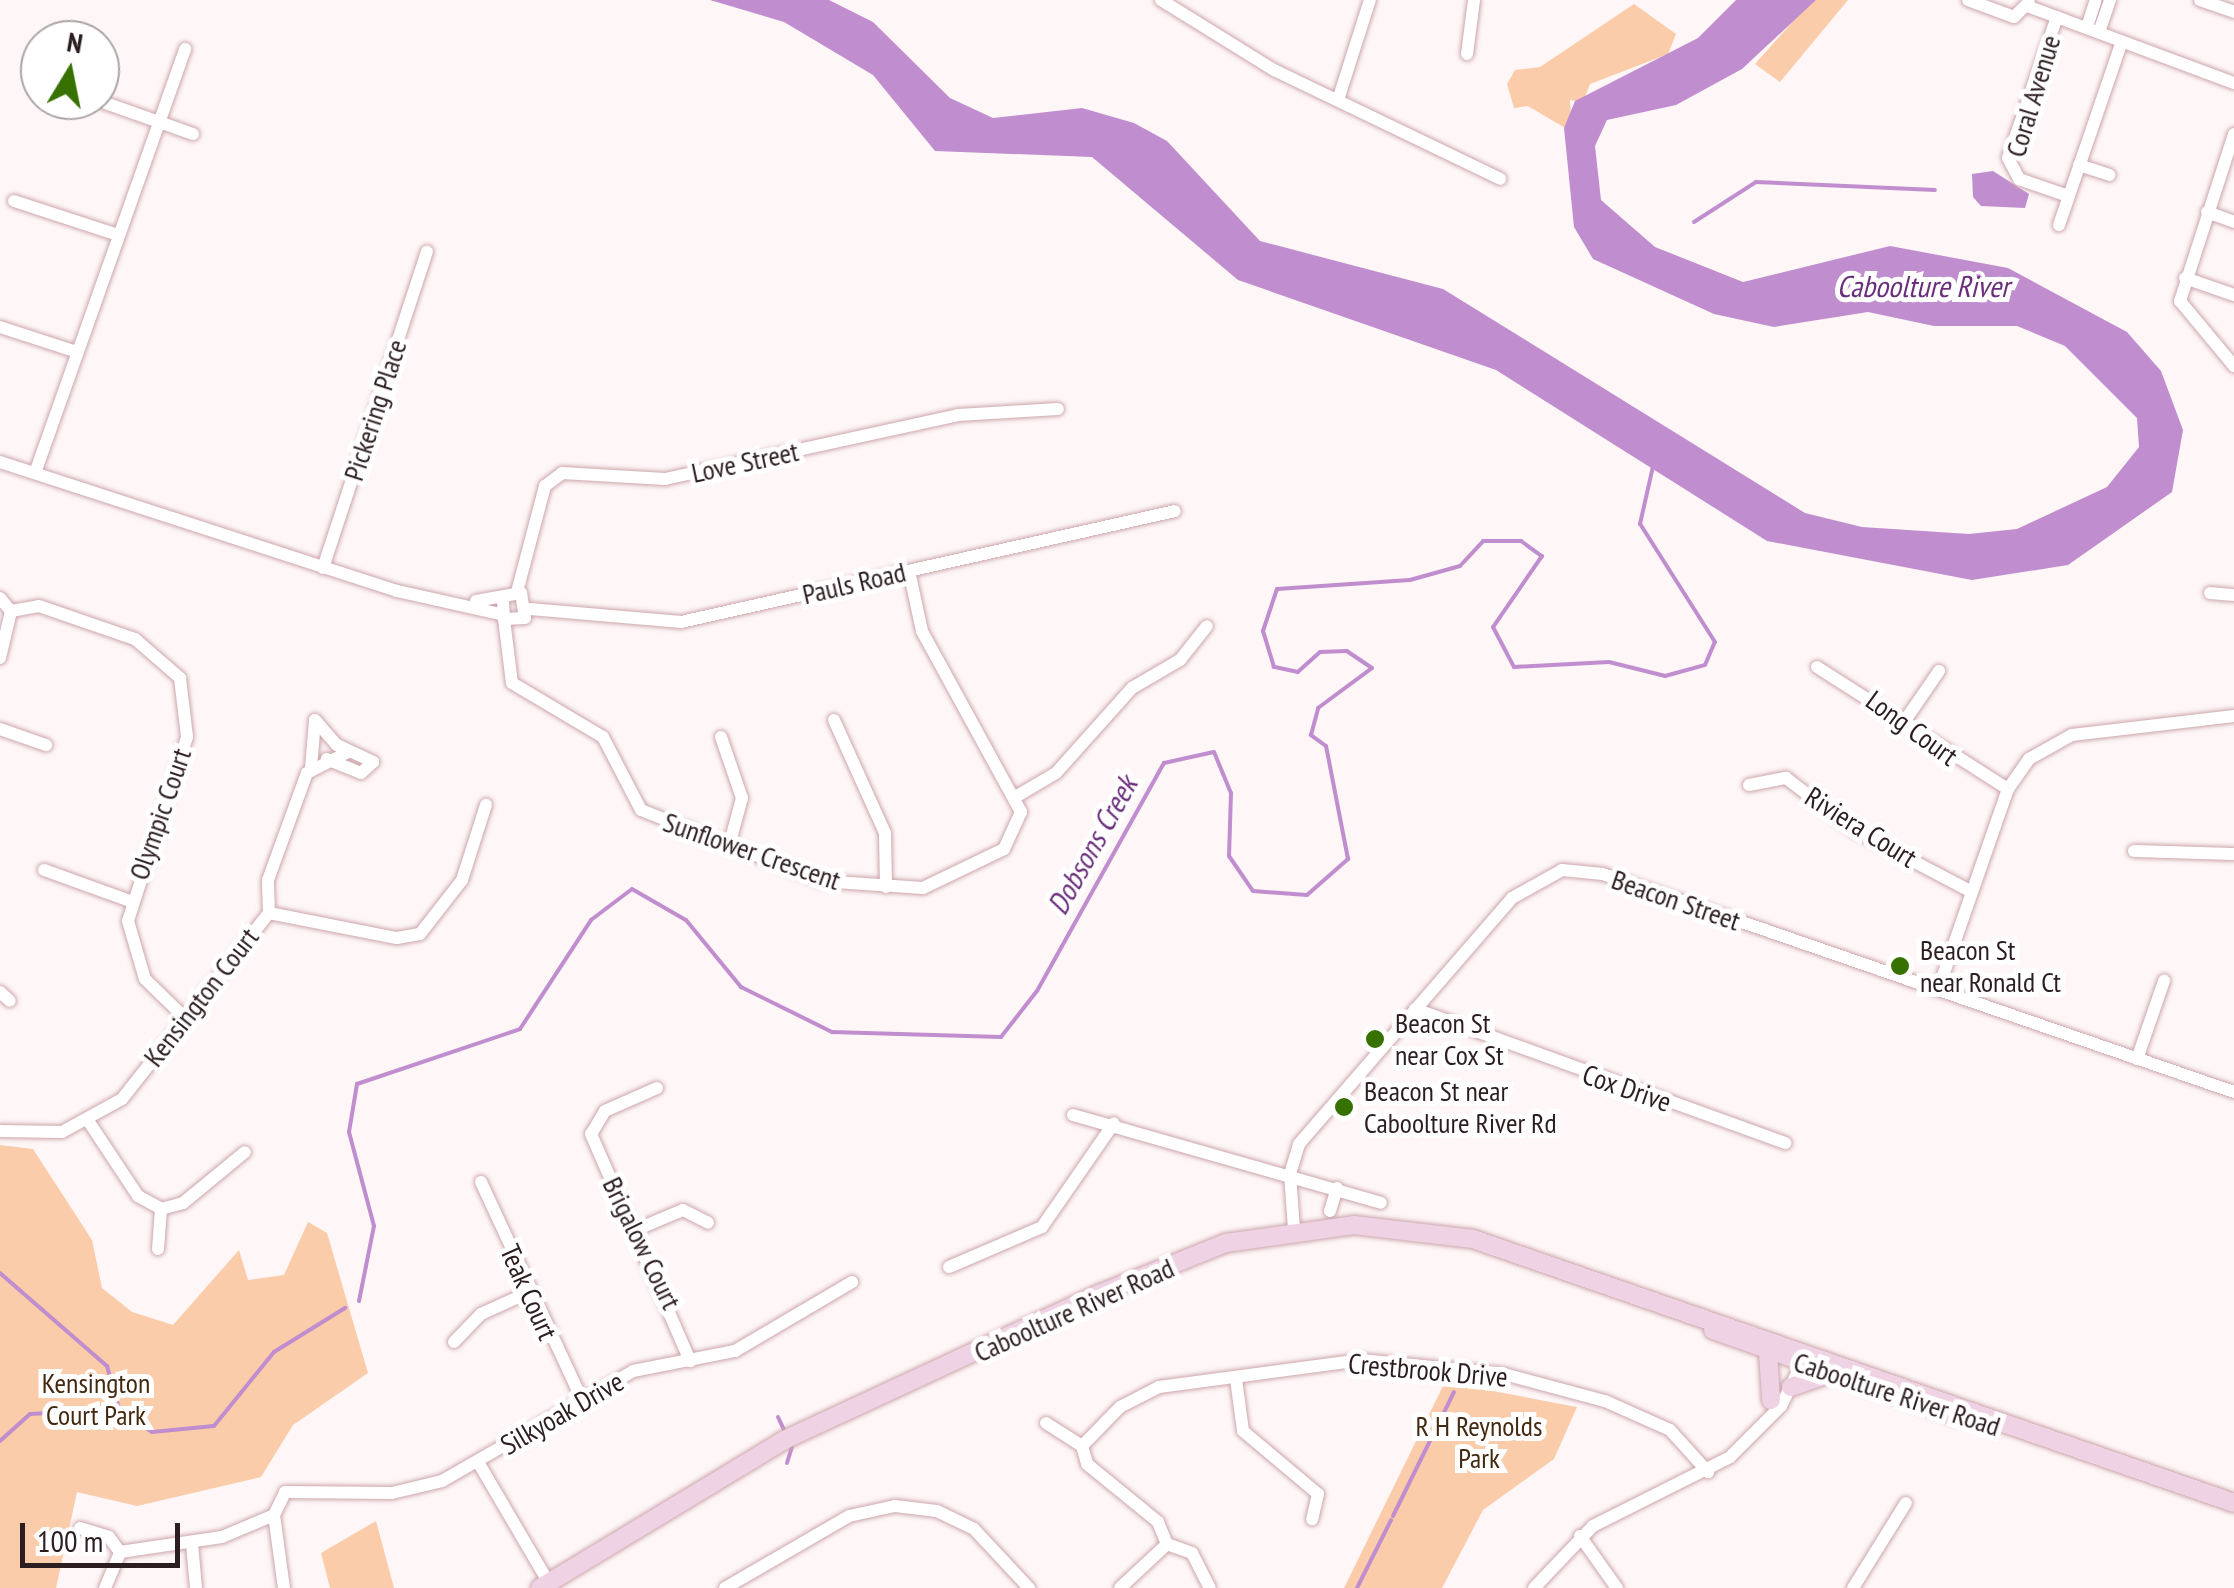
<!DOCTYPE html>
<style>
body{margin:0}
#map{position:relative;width:2234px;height:1588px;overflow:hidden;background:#fef6f7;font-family:"PT Sans Narrow",sans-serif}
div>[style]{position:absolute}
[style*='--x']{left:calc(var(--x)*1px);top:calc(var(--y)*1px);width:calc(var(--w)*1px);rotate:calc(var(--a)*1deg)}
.green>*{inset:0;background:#facca9}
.water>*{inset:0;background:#c08ece}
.stream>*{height:4px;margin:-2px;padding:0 2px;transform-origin:2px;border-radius:2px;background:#c08ece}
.roads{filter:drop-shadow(0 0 2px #cca6ab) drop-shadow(0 0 2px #cca6ab)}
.minor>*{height:12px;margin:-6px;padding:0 6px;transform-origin:6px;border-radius:6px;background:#fff}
.secondary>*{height:18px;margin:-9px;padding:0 9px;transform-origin:9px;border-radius:9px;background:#efd3e4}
.dots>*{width:28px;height:28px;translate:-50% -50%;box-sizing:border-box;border:5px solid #fff;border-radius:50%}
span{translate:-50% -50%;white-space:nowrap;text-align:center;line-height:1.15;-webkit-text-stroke:10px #fff;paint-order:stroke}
.street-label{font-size:28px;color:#2c1e20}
.poi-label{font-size:28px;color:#2c1e20}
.left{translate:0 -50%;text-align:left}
.park-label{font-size:28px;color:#442911}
.water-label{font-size:30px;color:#6b2e7b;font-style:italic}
.north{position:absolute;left:20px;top:20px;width:100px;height:100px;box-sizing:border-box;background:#fff;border:2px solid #aba5a6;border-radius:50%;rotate:10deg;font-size:28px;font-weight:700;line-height:40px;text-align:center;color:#2c1e20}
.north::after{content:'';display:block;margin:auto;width:35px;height:45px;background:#377100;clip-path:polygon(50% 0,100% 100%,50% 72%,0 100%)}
.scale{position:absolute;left:20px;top:1523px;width:160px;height:45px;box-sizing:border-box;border:5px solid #2c1e20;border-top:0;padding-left:12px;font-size:30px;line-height:35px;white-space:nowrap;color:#2c1e20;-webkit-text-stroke:8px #fff;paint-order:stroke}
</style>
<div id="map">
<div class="green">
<div style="clip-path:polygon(1812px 0,1848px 0,1780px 82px,1755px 64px)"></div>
<div style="clip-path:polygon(1634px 4px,1676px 34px,1668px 54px,1590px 84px,1583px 102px,1570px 100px,1572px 132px,1528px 106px,1514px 108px,1507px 84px,1515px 70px,1540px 67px)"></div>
<div style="clip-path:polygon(0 1145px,33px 1149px,92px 1240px,102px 1288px,132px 1312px,173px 1325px,239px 1250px,248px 1280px,284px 1275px,308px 1222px,327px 1233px,368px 1373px,293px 1425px,261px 1477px,137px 1506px,77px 1492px,56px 1588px,0 1588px)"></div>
<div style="clip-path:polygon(1445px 1382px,1577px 1407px,1554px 1459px,1483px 1510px,1442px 1588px,1344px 1588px)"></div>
<div style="clip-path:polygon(376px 1521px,394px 1588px,330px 1588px,321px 1553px)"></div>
</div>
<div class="water">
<div style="clip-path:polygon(710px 0,829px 0,873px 22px,950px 98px,993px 118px,1082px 108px,1134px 123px,1167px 141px,1260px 241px,1443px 289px,1805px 513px,1862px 527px,1969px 534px,2017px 529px,2107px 487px,2139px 447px,2137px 418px,2065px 346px,2017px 326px,1934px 326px,1868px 312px,1774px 327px,1714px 314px,1593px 259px,1574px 227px,1564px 128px,1575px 101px,1698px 38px,1736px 0,1816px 0,1742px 69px,1676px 105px,1607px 120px,1595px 146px,1601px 200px,1655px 247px,1743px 282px,1890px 246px,2008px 268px,2127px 332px,2161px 371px,2183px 430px,2172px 492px,2068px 565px,1972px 580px,1767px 541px,1496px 370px,1238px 280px,1092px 157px,935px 151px,873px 75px,784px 22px)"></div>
<div style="clip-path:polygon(1993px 171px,2029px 194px,2025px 208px,1981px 206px,1973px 197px,1972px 174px)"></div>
</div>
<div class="stream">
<div style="--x:1694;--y:222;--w:74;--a:-32.8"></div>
<div style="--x:1756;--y:182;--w:179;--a:2.6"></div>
<div style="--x:0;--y:1273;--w:142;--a:41"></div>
<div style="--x:107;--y:1366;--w:45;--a:74.4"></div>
<div style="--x:359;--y:1301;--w:76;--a:-78.7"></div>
<div style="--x:374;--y:1226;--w:97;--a:-104.9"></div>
<div style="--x:349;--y:1132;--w:49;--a:-80.5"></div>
<div style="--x:357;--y:1084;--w:172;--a:-18.6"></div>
<div style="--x:520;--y:1029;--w:130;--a:-56.9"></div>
<div style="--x:591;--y:920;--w:51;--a:-37.1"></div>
<div style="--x:632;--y:889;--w:62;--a:29.9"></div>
<div style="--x:686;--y:920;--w:87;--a:50.6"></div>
<div style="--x:741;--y:987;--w:102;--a:26.3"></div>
<div style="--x:832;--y:1032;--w:169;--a:1.7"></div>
<div style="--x:1001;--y:1037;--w:58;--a:-52"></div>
<div style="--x:1037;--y:991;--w:261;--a:-60.9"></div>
<div style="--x:1164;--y:763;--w:51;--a:-12.4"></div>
<div style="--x:1214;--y:752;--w:44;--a:67.5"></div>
<div style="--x:1231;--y:793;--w:63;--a:91.8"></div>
<div style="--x:1229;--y:856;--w:42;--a:55.6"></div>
<div style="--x:1253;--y:891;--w:54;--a:4.2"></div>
<div style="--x:1307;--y:895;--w:55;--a:-41.3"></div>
<div style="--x:1348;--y:859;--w:115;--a:-101"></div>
<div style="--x:1326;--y:746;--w:19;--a:-144"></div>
<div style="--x:1311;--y:735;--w:28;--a:-75"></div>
<div style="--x:1318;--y:708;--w:67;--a:-36.5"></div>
<div style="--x:1372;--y:668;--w:30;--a:-146"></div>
<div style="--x:1347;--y:651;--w:27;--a:178"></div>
<div style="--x:1320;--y:652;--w:30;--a:138"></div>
<div style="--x:1298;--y:672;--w:25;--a:-168"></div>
<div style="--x:1274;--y:667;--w:38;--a:-107"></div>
<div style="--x:1263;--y:631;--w:44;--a:-71.6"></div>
<div style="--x:1277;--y:589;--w:133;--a:-3.9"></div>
<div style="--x:1410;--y:580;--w:52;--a:-15.6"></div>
<div style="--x:1460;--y:566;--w:34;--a:-47"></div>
<div style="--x:1483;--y:541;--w:38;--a:0"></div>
<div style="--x:1521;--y:541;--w:26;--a:36"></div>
<div style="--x:1542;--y:556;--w:86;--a:124.6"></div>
<div style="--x:1493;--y:627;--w:45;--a:62.3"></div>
<div style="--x:1514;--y:667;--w:95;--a:-3"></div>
<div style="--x:1609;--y:662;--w:58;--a:14"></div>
<div style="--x:1665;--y:676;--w:41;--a:-15.4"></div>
<div style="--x:1705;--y:665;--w:25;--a:-67"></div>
<div style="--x:1715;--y:642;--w:140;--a:-122.4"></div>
<div style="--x:1640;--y:524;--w:64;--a:-77.3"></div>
<div style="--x:778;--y:1417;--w:14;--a:65"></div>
<div style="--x:0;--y:1441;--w:40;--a:-42"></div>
<div style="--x:30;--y:1414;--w:89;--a:-3.2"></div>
<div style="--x:119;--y:1409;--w:40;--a:34.9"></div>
<div style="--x:152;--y:1432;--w:62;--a:-5.5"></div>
<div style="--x:214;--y:1426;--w:95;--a:-51"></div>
<div style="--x:274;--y:1352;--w:84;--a:-31.8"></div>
<div style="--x:787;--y:1463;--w:17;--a:-73"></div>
<div style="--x:1393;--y:1516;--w:138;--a:-63.8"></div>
<div style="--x:1357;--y:1588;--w:76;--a:-63.4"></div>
</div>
<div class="roads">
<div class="minor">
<div style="--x:1161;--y:0;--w:133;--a:31.8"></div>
<div style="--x:1274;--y:70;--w:251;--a:25.7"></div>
<div style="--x:1968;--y:0;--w:49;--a:20.3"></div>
<div style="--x:2014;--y:17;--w:21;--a:-45"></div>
<div style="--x:2200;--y:0;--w:36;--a:19"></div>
<div style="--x:2027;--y:6;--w:221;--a:20.4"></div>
<div style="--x:2057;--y:17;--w:149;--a:109.2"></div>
<div style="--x:2008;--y:158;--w:24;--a:62"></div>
<div style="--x:2019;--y:179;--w:52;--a:19.1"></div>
<div style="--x:2087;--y:27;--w:28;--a:-72"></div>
<div style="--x:2099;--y:32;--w:34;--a:-71"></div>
<div style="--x:1467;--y:54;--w:54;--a:-82.6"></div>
<div style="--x:97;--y:100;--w:102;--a:19.5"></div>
<div style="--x:1338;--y:100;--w:105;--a:-72.3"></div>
<div style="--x:2234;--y:134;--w:176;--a:107.9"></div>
<div style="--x:2180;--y:301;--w:85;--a:50.3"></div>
<div style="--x:2079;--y:165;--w:32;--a:18"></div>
<div style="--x:14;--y:201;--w:109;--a:18.1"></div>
<div style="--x:2207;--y:212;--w:29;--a:20"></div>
<div style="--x:2059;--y:225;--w:194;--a:-71.1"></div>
<div style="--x:2185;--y:278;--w:52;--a:19.1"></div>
<div style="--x:0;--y:327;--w:81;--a:18"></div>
<div style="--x:0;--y:462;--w:417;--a:18"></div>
<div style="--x:397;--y:591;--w:106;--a:12.6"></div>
<div style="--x:35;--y:473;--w:450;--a:-70.5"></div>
<div style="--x:323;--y:568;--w:333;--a:-71.8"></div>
<div style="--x:517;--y:592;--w:110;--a:-75.2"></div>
<div style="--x:545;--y:486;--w:21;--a:-37"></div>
<div style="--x:562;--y:473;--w:103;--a:3.3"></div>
<div style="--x:665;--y:479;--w:300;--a:-12.3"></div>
<div style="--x:958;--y:415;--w:100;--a:-3.4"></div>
<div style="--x:2210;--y:593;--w:24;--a:5"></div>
<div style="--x:0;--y:598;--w:17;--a:50"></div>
<div style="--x:476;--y:601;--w:46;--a:-10.1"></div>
<div style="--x:521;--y:593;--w:25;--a:81"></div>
<div style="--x:525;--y:618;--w:21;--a:177"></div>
<div style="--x:504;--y:619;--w:22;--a:-93"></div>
<div style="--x:530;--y:609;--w:152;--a:4.9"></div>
<div style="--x:681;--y:622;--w:506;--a:-12.66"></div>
<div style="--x:11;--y:611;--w:28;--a:-10"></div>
<div style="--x:39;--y:606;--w:102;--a:19"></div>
<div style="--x:135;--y:639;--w:60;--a:40.9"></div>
<div style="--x:180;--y:678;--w:59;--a:83.2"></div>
<div style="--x:187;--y:737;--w:193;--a:107.8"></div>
<div style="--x:128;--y:921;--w:60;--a:73.7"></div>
<div style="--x:145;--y:979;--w:57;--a:44.3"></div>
<div style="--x:504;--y:619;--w:64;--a:82.9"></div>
<div style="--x:512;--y:683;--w:106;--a:30.7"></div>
<div style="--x:603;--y:737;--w:82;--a:62.5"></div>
<div style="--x:641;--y:810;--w:193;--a:21.5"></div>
<div style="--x:821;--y:881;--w:102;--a:3.9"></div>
<div style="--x:923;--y:888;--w:90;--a:-25.7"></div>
<div style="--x:1004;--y:849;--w:41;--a:-65.3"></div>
<div style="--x:1021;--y:812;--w:206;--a:-118.7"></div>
<div style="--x:922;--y:631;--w:61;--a:-102.2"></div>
<div style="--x:0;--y:658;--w:48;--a:-76.8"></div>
<div style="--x:1817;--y:667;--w:227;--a:32.6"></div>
<div style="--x:834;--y:720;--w:124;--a:65.7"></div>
<div style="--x:885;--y:833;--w:54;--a:88.9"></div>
<div style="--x:1904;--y:722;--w:62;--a:-55.5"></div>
<div style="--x:0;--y:729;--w:49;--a:19.2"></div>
<div style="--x:721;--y:737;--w:65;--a:71"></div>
<div style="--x:742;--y:798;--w:50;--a:105.2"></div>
<div style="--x:311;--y:768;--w:48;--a:-85.2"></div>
<div style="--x:315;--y:720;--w:33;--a:49"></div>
<div style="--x:337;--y:745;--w:40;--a:25"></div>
<div style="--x:373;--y:762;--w:16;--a:137"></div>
<div style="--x:361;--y:773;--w:37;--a:-158"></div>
<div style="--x:1749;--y:785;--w:38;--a:-11"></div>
<div style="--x:1786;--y:778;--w:86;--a:37.4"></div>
<div style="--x:1854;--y:830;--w:133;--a:27.7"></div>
<div style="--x:1017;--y:796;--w:45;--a:-30.5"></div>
<div style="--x:1056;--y:773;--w:114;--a:-48.2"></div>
<div style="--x:1132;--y:688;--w:56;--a:-30.3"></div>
<div style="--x:1180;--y:660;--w:43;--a:-51.5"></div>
<div style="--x:2134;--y:851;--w:100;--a:1.7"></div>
<div style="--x:44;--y:870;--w:91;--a:19.8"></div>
<div style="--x:269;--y:913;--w:130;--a:11.1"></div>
<div style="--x:397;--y:938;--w:23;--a:-10"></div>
<div style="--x:420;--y:934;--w:68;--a:-52.1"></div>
<div style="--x:462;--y:880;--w:79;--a:-72.3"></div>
<div style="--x:1938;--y:990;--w:213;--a:-70.8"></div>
<div style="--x:2008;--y:789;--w:37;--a:-55"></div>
<div style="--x:2029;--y:759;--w:49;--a:-29.2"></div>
<div style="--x:2072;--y:735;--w:163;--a:-6.7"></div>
<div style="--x:0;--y:992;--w:13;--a:42"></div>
<div style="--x:1415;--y:1009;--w:394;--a:19.9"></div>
<div style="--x:2137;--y:1059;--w:83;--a:-70.9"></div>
<div style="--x:657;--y:1088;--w:57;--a:156.1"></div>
<div style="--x:605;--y:1111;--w:27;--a:121"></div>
<div style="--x:591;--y:1134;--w:248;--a:66.4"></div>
<div style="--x:1073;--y:1115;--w:320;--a:15.9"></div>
<div style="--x:89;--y:1122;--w:89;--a:56.5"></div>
<div style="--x:138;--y:1196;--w:26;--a:29"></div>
<div style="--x:161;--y:1209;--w:23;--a:-15"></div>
<div style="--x:183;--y:1203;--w:80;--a:-39.4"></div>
<div style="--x:0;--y:1131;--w:62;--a:0.9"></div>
<div style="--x:62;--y:1132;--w:68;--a:-28.8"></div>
<div style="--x:122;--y:1099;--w:237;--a:-51.7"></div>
<div style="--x:269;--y:913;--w:33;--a:-92"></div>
<div style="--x:268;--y:880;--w:114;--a:-70"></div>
<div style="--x:307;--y:773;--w:48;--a:-27.1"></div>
<div style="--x:481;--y:1182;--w:240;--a:65.1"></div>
<div style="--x:1330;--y:1211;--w:24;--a:-73"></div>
<div style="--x:1294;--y:1229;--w:55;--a:-94.2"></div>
<div style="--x:1290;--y:1174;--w:31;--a:-73"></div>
<div style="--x:1299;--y:1144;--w:325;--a:-49.1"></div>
<div style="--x:1512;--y:898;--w:57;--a:-29.2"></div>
<div style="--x:1562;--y:870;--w:41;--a:5.6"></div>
<div style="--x:1603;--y:874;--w:668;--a:19.06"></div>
<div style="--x:633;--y:1231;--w:54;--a:-22.8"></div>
<div style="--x:683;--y:1210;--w:28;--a:27"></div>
<div style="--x:158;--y:1249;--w:40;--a:-85.7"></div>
<div style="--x:949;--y:1267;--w:101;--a:-23.3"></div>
<div style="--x:1042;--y:1227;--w:126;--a:-55.3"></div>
<div style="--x:454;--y:1342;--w:39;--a:-46"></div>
<div style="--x:481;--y:1314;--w:51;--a:-24.5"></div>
<div style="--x:1236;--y:1379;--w:52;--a:82.3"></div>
<div style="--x:1243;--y:1431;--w:98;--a:40"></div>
<div style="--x:1318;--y:1494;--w:26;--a:103"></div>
<div style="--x:1046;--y:1423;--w:43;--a:32.6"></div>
<div style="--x:1082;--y:1446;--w:19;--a:74"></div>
<div style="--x:1087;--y:1464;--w:92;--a:39.2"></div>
<div style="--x:1158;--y:1522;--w:24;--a:68"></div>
<div style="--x:1167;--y:1544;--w:27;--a:20"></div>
<div style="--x:1192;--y:1553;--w:39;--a:63"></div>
<div style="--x:1082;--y:1446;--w:54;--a:-45.7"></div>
<div style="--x:1120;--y:1407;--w:44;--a:-27.1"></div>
<div style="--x:1159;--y:1387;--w:204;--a:-7.6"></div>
<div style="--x:1361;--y:1360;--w:144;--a:5.6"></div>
<div style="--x:1504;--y:1374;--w:105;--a:15"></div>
<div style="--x:1605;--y:1401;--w:71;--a:24"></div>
<div style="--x:1670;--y:1430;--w:57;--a:47.9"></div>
<div style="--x:478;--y:1462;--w:140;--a:59.6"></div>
<div style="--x:274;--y:1515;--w:25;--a:-64"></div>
<div style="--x:285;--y:1492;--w:107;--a:0.5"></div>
<div style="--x:392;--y:1493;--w:51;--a:-13.5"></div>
<div style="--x:442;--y:1481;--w:220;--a:-29.9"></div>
<div style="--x:633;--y:1371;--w:104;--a:-11.1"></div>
<div style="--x:735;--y:1351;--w:136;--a:-30.5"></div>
<div style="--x:80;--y:1528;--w:30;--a:17"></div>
<div style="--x:109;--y:1537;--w:19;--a:54"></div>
<div style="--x:1580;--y:1536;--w:64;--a:54.6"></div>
<div style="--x:192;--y:1544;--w:44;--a:84.8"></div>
<div style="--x:105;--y:1588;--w:39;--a:-67"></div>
<div style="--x:120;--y:1552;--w:103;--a:-8.4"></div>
<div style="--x:222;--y:1537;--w:56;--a:-22.9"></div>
<div style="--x:274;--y:1515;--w:74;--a:82.2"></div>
<div style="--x:725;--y:1588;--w:143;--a:-30.1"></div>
<div style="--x:849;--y:1516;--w:47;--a:-12.3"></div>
<div style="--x:895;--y:1506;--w:42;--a:6.8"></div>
<div style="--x:937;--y:1511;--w:41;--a:25.9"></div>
<div style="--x:974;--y:1529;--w:81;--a:47"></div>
<div style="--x:1120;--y:1588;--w:64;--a:-43.1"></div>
<div style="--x:1534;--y:1588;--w:86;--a:-46.4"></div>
<div style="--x:1593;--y:1526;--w:153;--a:-26.7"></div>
<div style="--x:1730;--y:1457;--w:72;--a:-45"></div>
<div style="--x:1781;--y:1406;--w:55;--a:-63.9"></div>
<div style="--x:1853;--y:1588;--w:100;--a:-58.1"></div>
</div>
<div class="secondary">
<div style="--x:1713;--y:1330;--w:259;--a:19.4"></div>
<div style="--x:1768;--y:1352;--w:48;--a:86.4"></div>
<div style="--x:1791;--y:1387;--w:39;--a:-19"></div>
<div style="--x:540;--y:1588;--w:285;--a:-31.2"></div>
<div style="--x:784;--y:1440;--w:347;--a:-24.9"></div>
<div style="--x:1099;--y:1294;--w:137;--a:-21.9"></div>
<div style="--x:1226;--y:1243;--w:129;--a:-8"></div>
<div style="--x:1354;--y:1225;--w:120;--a:6.7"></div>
<div style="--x:1473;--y:1239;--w:805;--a:19.13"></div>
</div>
</div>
<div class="dots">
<div style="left:1900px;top:966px;background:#377100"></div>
<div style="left:1375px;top:1039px;background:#377100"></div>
<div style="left:1344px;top:1107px;background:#377100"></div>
</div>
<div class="street-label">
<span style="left:2033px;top:96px;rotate:-73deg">Coral Avenue</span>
<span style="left:375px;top:410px;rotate:-72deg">Pickering Place</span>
<span style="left:745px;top:462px;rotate:-12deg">Love Street</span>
<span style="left:854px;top:583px;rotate:-13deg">Pauls Road</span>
<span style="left:1912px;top:728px;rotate:36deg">Long Court</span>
<span style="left:160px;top:814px;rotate:-71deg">Olympic Court</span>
<span style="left:1861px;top:827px;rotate:32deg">Riviera Court</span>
<span style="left:752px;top:851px;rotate:19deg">Sunflower Crescent</span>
<span style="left:1676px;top:900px;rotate:19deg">Beacon Street</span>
<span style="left:201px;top:997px;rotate:-52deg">Kensington Court</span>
<span style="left:1627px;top:1088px;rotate:19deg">Cox Drive</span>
<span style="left:642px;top:1243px;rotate:64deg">Brigalow Court</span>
<span style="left:529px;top:1292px;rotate:66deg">Teak Court</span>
<span style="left:1074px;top:1310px;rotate:-24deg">Caboolture River Road</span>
<span style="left:1428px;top:1370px;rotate:5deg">Crestbrook Drive</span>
<span style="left:1897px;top:1394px;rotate:18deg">Caboolture River Road</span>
<span style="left:562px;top:1413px;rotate:-30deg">Silkyoak Drive</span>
</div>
<div class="poi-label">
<span class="left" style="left:1920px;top:966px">Beacon St<br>near Ronald Ct</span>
<span class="left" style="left:1395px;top:1039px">Beacon St<br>near Cox St</span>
<span class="left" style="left:1364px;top:1107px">Beacon St near<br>Caboolture River Rd</span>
</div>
<div class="park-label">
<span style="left:96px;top:1399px">Kensington<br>Court Park</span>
<span style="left:1479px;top:1442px">R H Reynolds<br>Park</span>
</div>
<div class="water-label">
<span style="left:1923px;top:286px">Caboolture River</span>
<span style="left:1092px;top:845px;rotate:-61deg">Dobsons Creek</span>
</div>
<div class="north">N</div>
<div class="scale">100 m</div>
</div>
